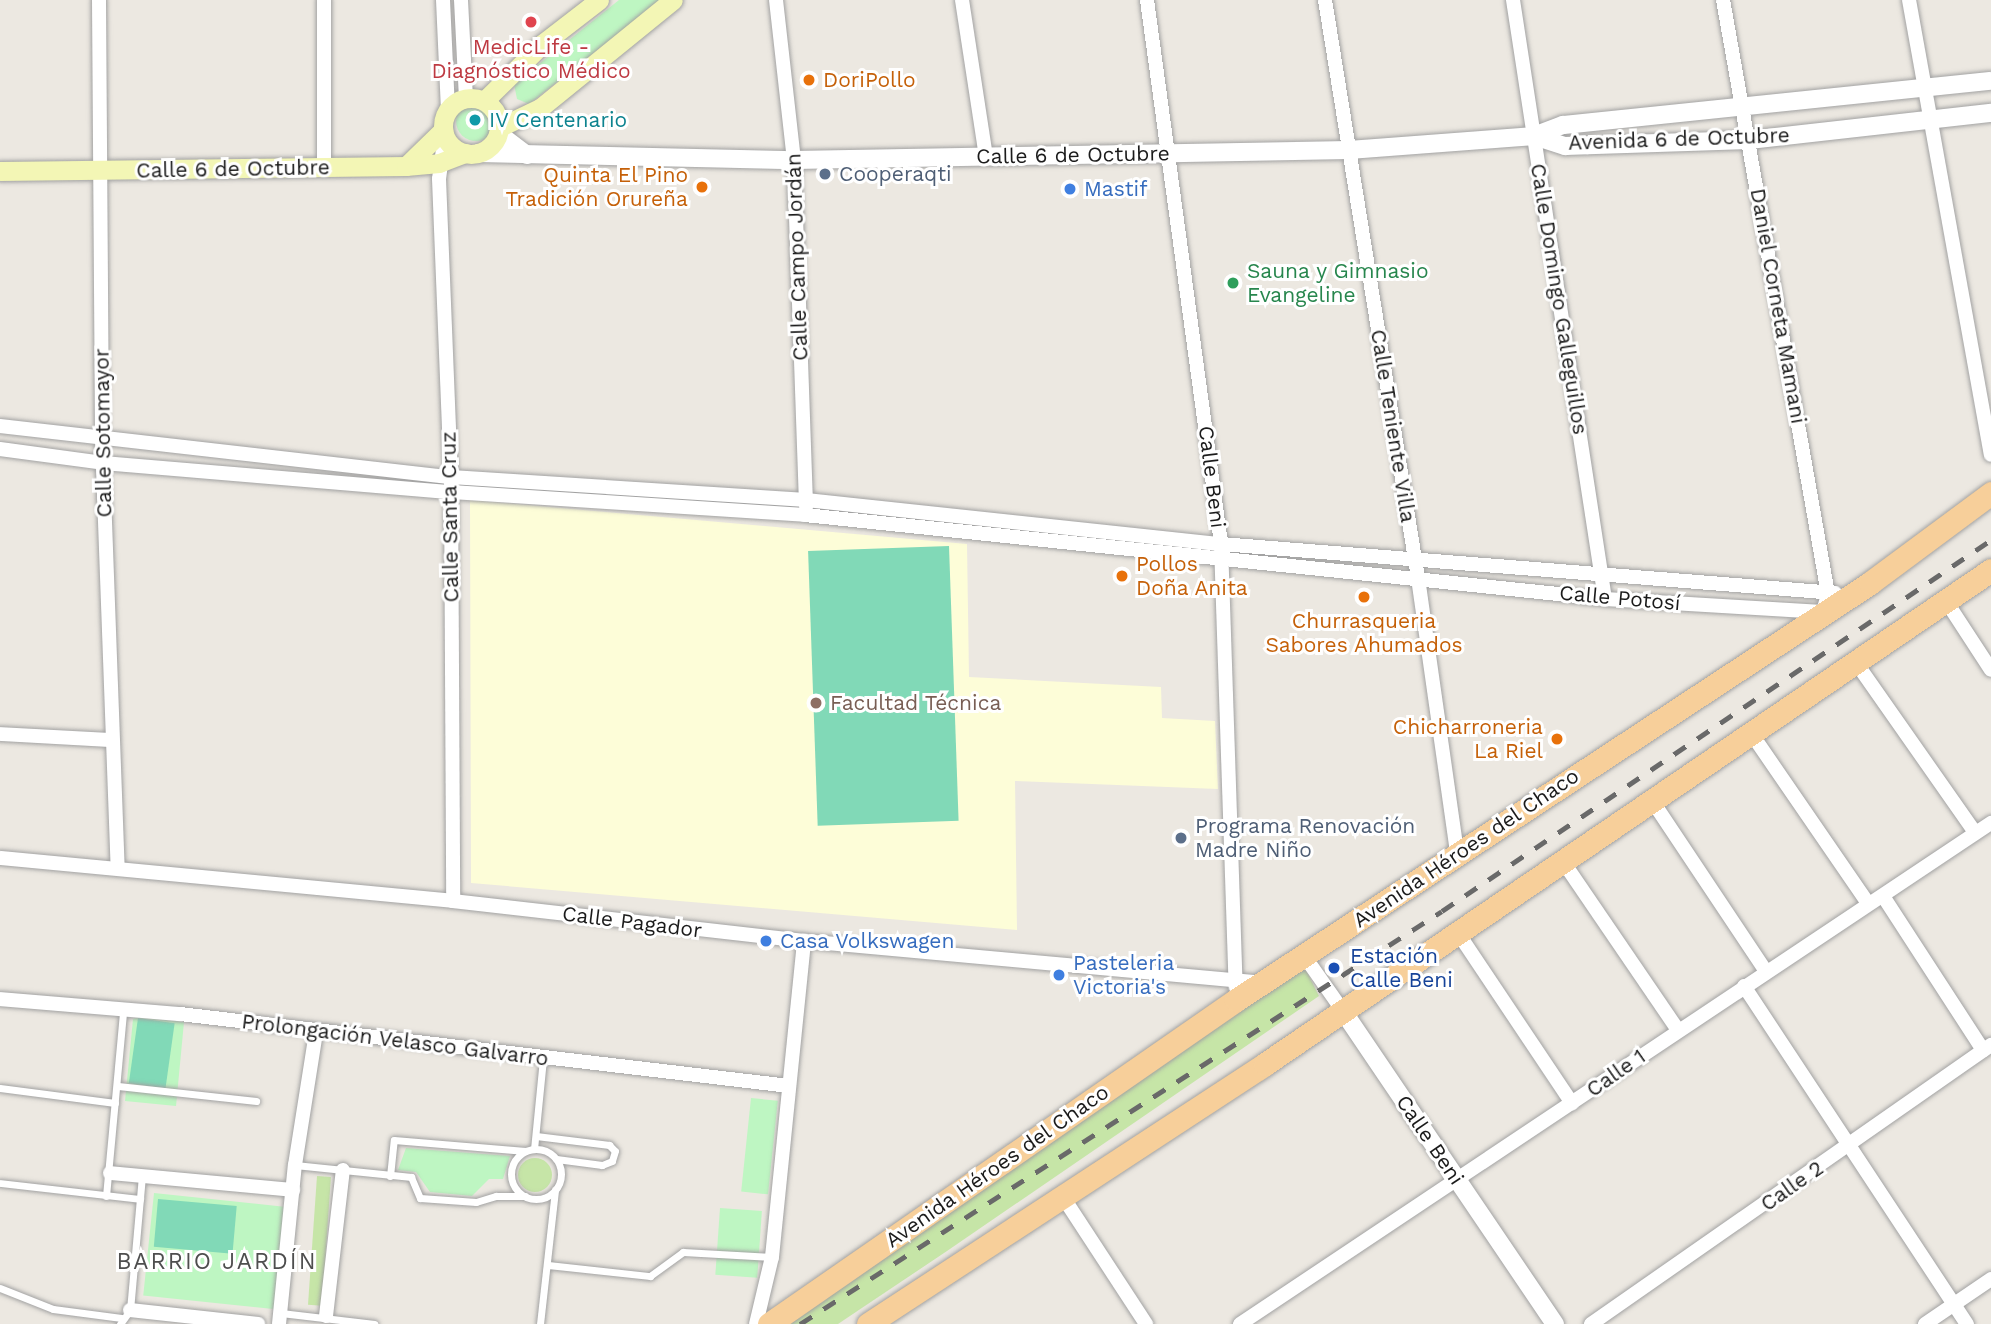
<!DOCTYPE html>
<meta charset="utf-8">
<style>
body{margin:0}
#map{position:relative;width:1991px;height:1324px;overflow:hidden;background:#ece8e1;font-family:"Work Sans",sans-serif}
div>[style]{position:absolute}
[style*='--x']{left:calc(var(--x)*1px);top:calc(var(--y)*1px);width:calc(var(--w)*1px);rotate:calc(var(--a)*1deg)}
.education>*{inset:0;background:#fdfdd8}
.grass>*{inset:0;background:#c6e5a7;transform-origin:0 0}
.round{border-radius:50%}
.park>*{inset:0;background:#bef6c2;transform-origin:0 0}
.pitch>*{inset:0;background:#81d9b7;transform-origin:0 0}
.roads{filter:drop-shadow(0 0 2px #a2a2a2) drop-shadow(0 0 2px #a2a2a2)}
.service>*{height:7px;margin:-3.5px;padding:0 3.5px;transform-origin:3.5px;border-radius:3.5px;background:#fff}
.service>.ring{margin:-3.5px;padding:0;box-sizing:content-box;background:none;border:7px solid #fff;border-radius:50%}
.minor>*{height:14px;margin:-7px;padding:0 7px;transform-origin:7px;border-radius:7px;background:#fff}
.tertiary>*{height:18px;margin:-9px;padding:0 9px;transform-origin:9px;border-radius:9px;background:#fff}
.secondary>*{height:19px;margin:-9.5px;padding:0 9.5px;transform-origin:9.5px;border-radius:9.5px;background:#f3f6b5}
.secondary>.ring{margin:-9.5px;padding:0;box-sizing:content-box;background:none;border:19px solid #f3f6b5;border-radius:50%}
.primary>*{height:23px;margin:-11.5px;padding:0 11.5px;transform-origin:11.5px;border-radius:11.5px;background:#f7cf9a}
.rail>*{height:5px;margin-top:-2.5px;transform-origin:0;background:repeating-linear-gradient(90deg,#696969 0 14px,transparent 0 28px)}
.dots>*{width:19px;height:19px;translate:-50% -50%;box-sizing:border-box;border:4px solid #fff;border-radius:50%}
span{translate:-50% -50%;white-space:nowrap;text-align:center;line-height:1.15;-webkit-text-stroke:6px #fff;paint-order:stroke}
.health-label{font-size:21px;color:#be3a42}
.food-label{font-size:21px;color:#c56008}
.left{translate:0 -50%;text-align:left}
.right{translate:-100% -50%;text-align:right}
.culture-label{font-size:21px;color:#0d838f}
.street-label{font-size:21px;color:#1b1b1b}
.service-label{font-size:21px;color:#4e5e75}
.shop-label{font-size:21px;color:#366cbe}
.leisure-label{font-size:21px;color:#27864d}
.education-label{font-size:21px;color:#785e54}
.transit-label{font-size:21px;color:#164399}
.neighbourhood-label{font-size:23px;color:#4e4e4e;letter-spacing:2px}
</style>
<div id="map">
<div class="education">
<div style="clip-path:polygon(470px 500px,967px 544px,969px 677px,1161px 687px,1162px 718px,1215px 721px,1218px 789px,1015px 781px,1017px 930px,471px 883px)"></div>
</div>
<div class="grass">
<div style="clip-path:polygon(1306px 970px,1319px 996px,947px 1251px,838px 1324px,777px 1324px,1294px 972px)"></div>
<div class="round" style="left:518px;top:1158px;width:34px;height:34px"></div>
<div style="left:317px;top:1176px;width:14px;height:129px;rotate:4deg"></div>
</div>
<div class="park">
<div style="clip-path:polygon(619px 0,661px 0,529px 104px,517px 99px,514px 84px)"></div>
<div class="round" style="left:456px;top:101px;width:40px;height:40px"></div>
<div style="clip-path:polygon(139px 1017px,184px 1022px,176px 1106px,125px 1101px,133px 1019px)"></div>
<div style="left:751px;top:1098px;width:27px;height:94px;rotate:6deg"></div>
<div style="clip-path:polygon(406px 1148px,510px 1156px,503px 1179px,489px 1179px,472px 1196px,430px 1192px,416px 1172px,398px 1170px)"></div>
<div style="left:154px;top:1193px;width:133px;height:103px;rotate:6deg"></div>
<div style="left:720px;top:1208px;width:42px;height:67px;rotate:4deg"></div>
</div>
<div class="pitch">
<div style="left:949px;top:546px;width:275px;height:141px;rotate:88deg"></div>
<div style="left:138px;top:1018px;width:37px;height:66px;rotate:8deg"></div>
<div style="left:158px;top:1199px;width:79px;height:48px;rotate:5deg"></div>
</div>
<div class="roads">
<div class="service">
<div style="--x:118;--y:1086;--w:139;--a:6.2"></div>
<div style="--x:0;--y:1088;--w:116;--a:7.4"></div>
<div style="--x:536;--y:1136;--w:74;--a:7"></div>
<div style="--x:609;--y:1145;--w:8;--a:45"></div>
<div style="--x:615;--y:1151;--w:10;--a:107"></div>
<div style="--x:612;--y:1161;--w:11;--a:158"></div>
<div style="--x:602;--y:1165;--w:46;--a:-172.6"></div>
<div style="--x:534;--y:1149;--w:90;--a:-84.3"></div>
<div class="ring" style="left:511px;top:1149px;width:43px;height:43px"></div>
<div style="--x:295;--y:1165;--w:117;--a:5.9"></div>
<div style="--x:411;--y:1177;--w:23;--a:67"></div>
<div style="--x:420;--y:1198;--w:56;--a:4.1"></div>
<div style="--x:476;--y:1202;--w:21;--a:-17"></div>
<div style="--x:496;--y:1196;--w:29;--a:0"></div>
<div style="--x:390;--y:1176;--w:36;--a:-84"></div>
<div style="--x:394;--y:1140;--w:132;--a:4.8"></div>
<div style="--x:0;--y:1183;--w:141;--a:6.5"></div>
<div style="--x:106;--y:1196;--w:186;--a:-84.7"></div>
<div style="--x:548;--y:1265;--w:103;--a:6.2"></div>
<div style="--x:650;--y:1276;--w:41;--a:-36"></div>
<div style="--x:683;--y:1252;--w:89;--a:3.2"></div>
<div style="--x:0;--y:1288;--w:57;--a:21.6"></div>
<div style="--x:53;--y:1309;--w:69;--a:7.5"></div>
<div style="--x:281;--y:1313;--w:94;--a:6.7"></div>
<div style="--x:120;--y:1324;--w:17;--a:-54"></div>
<div style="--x:130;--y:1310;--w:135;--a:-84.9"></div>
<div style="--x:540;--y:1324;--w:135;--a:-83.6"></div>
</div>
<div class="minor">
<div style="--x:99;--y:0;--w:440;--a:89.6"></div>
<div style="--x:102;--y:440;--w:427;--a:87.9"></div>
<div style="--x:443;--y:0;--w:110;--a:87.4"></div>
<div style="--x:461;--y:0;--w:98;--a:87.1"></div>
<div style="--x:776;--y:0;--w:161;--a:83.6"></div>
<div style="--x:794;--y:160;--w:347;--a:88"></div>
<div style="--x:962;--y:0;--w:158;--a:81.3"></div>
<div style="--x:1147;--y:0;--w:549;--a:82.25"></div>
<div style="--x:1221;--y:544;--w:443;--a:88.1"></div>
<div style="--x:1325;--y:0;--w:585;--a:80.86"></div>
<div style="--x:1418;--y:578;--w:277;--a:81.9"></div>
<div style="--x:1513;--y:0;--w:606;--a:81.27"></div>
<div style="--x:1909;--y:0;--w:462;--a:79.8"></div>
<div style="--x:445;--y:134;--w:45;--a:97.6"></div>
<div style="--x:439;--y:179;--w:298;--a:87.7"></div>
<div style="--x:451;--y:477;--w:424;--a:89.7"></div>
<div style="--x:324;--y:168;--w:168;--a:-90"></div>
<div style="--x:0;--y:426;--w:454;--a:6.5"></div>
<div style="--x:451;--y:477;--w:356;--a:3.7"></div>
<div style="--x:806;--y:500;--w:417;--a:6.1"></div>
<div style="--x:1221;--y:544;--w:616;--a:4.56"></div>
<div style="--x:0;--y:449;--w:104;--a:7.7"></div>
<div style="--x:103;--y:463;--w:349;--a:4.8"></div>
<div style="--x:451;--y:492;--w:355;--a:3.7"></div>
<div style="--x:805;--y:515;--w:804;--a:5.99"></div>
<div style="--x:1605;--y:599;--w:218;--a:3.4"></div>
<div style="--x:1823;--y:612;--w:19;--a:-74"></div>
<div style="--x:1828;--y:594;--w:603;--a:-100.02"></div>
<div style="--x:1946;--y:601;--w:82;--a:56.9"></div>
<div style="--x:1857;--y:664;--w:204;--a:55"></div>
<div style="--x:1751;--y:733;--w:205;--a:55.5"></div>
<div style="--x:0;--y:734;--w:112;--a:3.1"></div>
<div style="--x:1651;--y:799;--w:206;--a:56.3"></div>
<div style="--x:0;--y:858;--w:455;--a:5.4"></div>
<div style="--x:453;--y:901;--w:353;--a:6.5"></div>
<div style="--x:804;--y:941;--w:461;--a:5.2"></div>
<div style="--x:1562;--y:860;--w:206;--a:55.7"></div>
<div style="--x:1883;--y:896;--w:184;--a:57"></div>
<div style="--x:1458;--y:933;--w:205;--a:56.2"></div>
<div style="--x:1305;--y:957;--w:66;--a:54.9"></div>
<div style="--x:1744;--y:986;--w:405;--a:56.6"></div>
<div style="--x:0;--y:999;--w:181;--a:4.8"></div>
<div style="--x:180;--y:1014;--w:613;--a:6.74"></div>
<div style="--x:110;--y:1173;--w:184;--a:5.3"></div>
<div style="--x:1063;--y:1197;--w:152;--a:56.8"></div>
<div style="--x:130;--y:1310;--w:129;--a:6.2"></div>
<div style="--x:326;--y:1316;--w:147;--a:-83.4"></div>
<div style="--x:279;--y:1324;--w:160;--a:-84.3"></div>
<div style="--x:295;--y:1165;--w:135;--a:-81"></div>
<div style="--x:756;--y:1324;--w:69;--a:-76.6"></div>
<div style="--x:772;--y:1257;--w:318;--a:-84.2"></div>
<div style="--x:1240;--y:1324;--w:903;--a:-33.71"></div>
<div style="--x:1591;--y:1324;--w:488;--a:-34.9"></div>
<div style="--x:1925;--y:1324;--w:80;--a:-34.3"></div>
</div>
<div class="tertiary">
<div style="--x:499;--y:134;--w:35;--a:37"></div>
<div style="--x:1534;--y:136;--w:33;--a:18"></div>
<div style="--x:1565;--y:146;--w:184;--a:-1.9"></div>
<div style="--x:1749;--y:140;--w:244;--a:-6.4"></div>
<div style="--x:479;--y:153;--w:315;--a:1.3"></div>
<div style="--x:794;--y:160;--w:555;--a:-1.03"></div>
<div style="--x:1349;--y:150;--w:186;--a:-4.3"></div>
<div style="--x:1534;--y:136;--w:31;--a:-21"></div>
<div style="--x:1563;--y:125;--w:430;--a:-5.9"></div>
<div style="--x:1343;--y:1011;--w:378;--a:55.9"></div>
</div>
<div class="secondary">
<div class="ring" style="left:443px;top:98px;width:37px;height:37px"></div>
<div style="--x:485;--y:100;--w:80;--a:-44.5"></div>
<div style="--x:542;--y:44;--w:72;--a:-37.7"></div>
<div style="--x:500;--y:127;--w:44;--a:-25.4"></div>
<div style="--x:540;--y:108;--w:171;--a:-39.1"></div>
<div style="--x:406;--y:166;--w:52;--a:-44.2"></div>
<div style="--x:0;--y:171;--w:406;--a:-0.7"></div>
<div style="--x:406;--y:166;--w:33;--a:-5"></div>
<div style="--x:439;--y:163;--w:28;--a:-21"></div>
</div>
<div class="primary">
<div style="--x:769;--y:1324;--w:568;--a:-34.75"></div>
<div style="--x:1236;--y:1000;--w:759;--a:-33.33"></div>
<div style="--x:1870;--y:583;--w:151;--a:-36.6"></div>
<div style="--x:868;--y:1324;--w:475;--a:-33.2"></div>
<div style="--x:1265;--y:1064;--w:878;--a:-34.23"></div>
</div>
</div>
<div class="rail">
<div style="--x:800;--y:1324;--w:763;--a:-32.75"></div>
<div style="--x:1442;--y:911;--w:663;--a:-34.05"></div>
</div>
<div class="dots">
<div style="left:531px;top:22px;background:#e0444e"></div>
<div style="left:809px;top:80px;background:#e8710a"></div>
<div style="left:475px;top:120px;background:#0f9aa8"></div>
<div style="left:825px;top:174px;background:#5c6f8a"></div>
<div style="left:702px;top:187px;background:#e8710a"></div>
<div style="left:1070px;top:189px;background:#3f7fe0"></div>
<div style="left:1233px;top:283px;background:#2e9e5b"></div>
<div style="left:1122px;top:576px;background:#e8710a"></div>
<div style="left:1364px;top:597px;background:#e8710a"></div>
<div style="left:816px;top:703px;background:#8d6e63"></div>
<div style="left:1557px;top:739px;background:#e8710a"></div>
<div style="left:1181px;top:838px;background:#5c6f8a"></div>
<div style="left:766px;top:941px;background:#3f7fe0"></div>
<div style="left:1334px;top:968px;background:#1a4fb4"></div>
<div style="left:1059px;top:975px;background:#3f7fe0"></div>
</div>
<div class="health-label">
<span style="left:531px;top:59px">MedicLife -<br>Diagnóstico Médico</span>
</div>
<div class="food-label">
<span class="left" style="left:823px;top:80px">DoriPollo</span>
<span class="right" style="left:688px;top:187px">Quinta El Pino<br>Tradición Orureña</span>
<span class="left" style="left:1136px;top:576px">Pollos<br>Doña Anita</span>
<span style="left:1364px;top:633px">Churrasqueria<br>Sabores Ahumados</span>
<span class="right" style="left:1543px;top:739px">Chicharroneria<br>La Riel</span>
</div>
<div class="culture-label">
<span class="left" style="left:489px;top:120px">IV Centenario</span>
</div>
<div class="street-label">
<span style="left:1679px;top:139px;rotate:-2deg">Avenida 6 de Octubre</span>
<span style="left:1073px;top:155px;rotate:-1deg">Calle 6 de Octubre</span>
<span style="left:233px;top:169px;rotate:-1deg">Calle 6 de Octubre</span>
<span style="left:797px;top:257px;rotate:-92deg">Calle Campo Jordán</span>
<span style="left:1559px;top:299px;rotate:81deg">Calle Domingo Galleguillos</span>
<span style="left:1778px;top:306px;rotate:80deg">Daniel Corneta Mamani</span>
<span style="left:1393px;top:426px;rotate:81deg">Calle Teniente Villa</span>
<span style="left:103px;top:433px;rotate:-91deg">Calle Sotomayor</span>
<span style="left:1212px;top:477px;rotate:83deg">Calle Beni</span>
<span style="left:450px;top:517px;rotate:-91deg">Calle Santa Cruz</span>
<span style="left:1620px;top:598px;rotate:5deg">Calle Potosí</span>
<span style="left:1466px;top:848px;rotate:-34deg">Avenida Héroes del Chaco</span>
<span style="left:632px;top:922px;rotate:7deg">Calle Pagador</span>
<span style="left:395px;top:1040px;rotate:7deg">Prolongación Velasco Galvarro</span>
<span style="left:1616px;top:1073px;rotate:-35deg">Calle 1</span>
<span style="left:1430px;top:1140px;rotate:56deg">Calle Beni</span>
<span style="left:997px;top:1166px;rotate:-35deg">Avenida Héroes del Chaco</span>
<span style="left:1792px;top:1186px;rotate:-35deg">Calle 2</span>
</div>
<div class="service-label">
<span class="left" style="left:839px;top:174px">Cooperaqti</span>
<span class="left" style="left:1195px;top:838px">Programa Renovación<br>Madre Niño</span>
</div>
<div class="shop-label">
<span class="left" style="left:1084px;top:189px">Mastif</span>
<span class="left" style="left:780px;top:941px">Casa Volkswagen</span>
<span class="left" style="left:1073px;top:975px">Pasteleria<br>Victoria's</span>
</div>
<div class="leisure-label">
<span class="left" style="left:1247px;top:283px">Sauna y Gimnasio<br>Evangeline</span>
</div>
<div class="education-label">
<span class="left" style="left:830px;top:703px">Facultad Técnica</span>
</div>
<div class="transit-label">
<span class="left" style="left:1350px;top:968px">Estación<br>Calle Beni</span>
</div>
<div class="neighbourhood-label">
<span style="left:217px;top:1262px">BARRIO JARDÍN</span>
</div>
</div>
